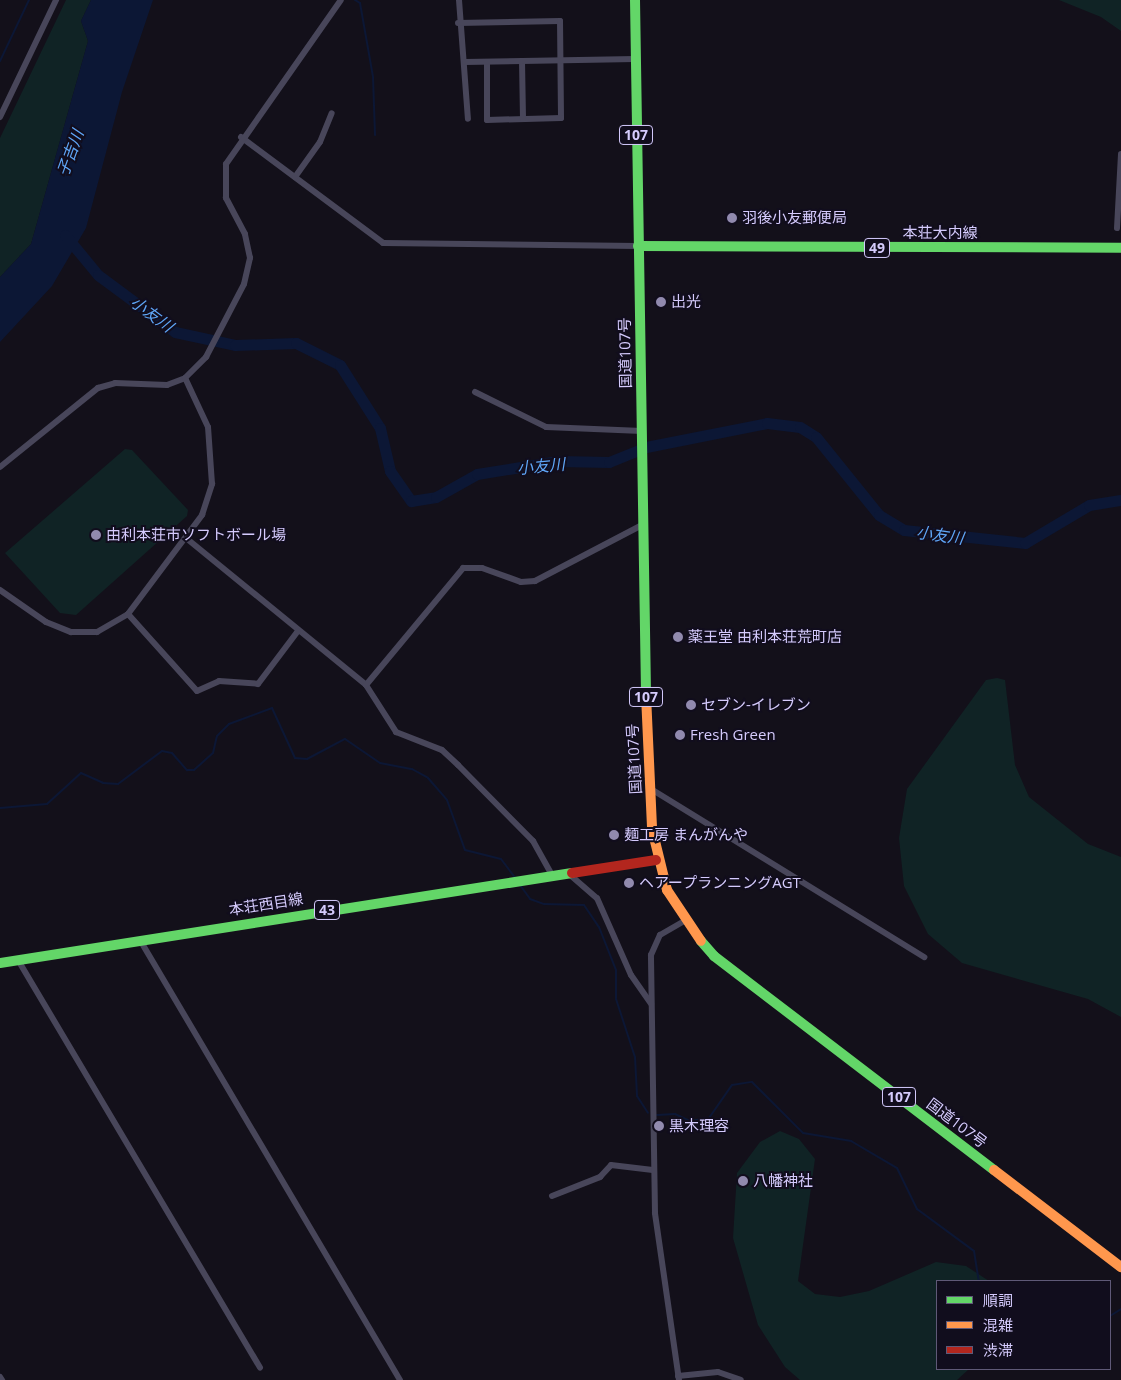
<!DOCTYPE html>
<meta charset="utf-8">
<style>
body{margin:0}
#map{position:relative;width:1121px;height:1380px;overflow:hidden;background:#13101a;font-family:"Open Sans","Noto Sans JP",sans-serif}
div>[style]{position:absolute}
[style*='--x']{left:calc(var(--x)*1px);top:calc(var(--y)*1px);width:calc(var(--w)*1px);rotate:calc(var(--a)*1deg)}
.green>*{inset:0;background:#102325}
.water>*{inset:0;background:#0c1735}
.stream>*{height:2px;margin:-1px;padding:0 1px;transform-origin:1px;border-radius:1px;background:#0c1735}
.river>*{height:11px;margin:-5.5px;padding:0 5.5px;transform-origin:5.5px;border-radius:5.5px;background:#0c1735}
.street>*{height:6px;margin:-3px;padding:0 3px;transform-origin:3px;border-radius:3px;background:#48465a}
.fast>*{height:10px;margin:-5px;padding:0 5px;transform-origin:5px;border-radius:5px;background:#63d668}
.slow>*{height:10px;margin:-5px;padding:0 5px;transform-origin:5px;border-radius:5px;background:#ff974d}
.jam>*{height:10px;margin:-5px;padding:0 5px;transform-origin:5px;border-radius:5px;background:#b3261e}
.dots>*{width:14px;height:14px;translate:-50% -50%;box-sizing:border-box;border:2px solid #110d1d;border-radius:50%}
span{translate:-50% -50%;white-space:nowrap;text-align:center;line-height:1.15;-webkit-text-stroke:4px #110d1d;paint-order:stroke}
.shield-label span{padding:1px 4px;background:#110d1d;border:1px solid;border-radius:4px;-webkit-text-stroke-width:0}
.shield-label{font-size:14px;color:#d5cbfd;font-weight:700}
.poi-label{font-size:15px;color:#d5cbfd}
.left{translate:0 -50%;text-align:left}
.street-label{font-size:15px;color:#d5cbfd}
.water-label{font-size:16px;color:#5fa6f7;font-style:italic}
.legend{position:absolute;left:936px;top:1280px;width:175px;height:90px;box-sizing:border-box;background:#110d1d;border:1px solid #5f5977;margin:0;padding:6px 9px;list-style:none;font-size:15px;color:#d5cbfd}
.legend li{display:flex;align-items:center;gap:10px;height:25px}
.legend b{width:25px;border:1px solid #5f5977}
</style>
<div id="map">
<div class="green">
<div style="clip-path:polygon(66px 0,91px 0,81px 21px,88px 41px,31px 244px,0 277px,0 138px)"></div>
<div style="clip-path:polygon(1059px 0,1121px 0,1121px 31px,1101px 17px)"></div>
<div style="clip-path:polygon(125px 449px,132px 450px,188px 510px,187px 516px,76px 615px,60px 613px,5px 553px)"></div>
<div style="clip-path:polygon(997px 678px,1005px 680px,1015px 765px,1029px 797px,1088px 844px,1121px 857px,1121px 1017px,1088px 999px,962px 963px,928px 934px,904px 886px,899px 838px,907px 789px,986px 680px)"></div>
<div style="clip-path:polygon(780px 1131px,799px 1139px,815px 1159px,798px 1281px,815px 1294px,840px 1297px,869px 1291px,936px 1262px,966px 1266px,989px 1281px,937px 1281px,937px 1369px,969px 1369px,957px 1380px,800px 1380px,785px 1367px,758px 1325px,733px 1238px,737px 1173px,760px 1142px)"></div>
</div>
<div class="water">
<div style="clip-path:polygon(91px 0,153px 0,122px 92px,86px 228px,52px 286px,0 342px,0 277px,31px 244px,88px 41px,81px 21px)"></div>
</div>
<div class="stream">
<div style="--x:355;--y:0;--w:6;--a:31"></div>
<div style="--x:360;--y:3;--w:75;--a:80"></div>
<div style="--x:373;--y:77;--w:58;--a:88"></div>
<div style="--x:0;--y:61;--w:68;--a:-64.6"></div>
<div style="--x:0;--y:808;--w:47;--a:-4.9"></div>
<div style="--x:47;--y:804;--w:46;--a:-42.4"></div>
<div style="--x:81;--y:773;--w:24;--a:24"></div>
<div style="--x:103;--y:783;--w:15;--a:4"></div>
<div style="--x:118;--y:784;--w:55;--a:-36.9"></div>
<div style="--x:162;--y:751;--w:10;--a:11"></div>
<div style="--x:172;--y:753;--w:23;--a:49"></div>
<div style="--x:187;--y:770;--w:7;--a:0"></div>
<div style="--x:194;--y:770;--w:25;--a:-42"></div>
<div style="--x:213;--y:753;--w:17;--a:-77"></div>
<div style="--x:217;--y:736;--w:17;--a:-45"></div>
<div style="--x:229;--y:724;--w:46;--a:-20.4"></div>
<div style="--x:272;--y:708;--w:55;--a:65.3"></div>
<div style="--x:295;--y:758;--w:12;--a:5"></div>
<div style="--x:307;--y:759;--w:43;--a:-27.8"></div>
<div style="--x:345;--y:739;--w:42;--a:34.4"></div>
<div style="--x:380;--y:763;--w:33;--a:11"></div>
<div style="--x:412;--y:769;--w:18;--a:29"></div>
<div style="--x:428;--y:778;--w:29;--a:49"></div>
<div style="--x:447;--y:800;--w:53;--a:70.2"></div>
<div style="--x:465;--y:850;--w:37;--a:14"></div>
<div style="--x:501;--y:859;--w:25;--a:53"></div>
<div style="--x:520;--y:885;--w:17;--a:54"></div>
<div style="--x:530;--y:899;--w:15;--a:20"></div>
<div style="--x:544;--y:904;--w:40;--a:1.4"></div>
<div style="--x:584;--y:905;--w:27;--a:56"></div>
<div style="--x:599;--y:927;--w:46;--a:68.4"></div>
<div style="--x:616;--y:970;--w:29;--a:90"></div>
<div style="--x:616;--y:999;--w:61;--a:71.9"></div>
<div style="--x:635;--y:1057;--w:39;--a:87"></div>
<div style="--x:637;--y:1096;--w:20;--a:57"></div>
<div style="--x:657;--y:1115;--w:18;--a:-3"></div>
<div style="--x:675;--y:1114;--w:17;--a:25"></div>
<div style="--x:690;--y:1121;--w:19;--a:-9"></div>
<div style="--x:709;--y:1118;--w:40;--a:-55.1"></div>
<div style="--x:732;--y:1085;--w:20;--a:-9"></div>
<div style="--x:752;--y:1082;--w:72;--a:45"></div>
<div style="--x:803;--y:1133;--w:49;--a:9.5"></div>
<div style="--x:851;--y:1141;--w:53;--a:30.4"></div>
<div style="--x:897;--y:1168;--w:46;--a:64"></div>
<div style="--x:917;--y:1209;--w:71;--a:36.4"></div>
<div style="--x:974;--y:1251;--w:30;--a:81"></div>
<div style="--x:1110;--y:1316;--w:13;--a:-32"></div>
</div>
<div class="river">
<div style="--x:65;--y:235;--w:52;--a:50.5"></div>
<div style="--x:98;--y:275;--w:96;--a:36.5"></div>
<div style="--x:175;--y:332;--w:61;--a:12.2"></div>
<div style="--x:235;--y:345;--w:61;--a:-1.9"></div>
<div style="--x:296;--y:343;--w:49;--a:26.6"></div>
<div style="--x:340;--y:365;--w:75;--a:57.6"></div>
<div style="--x:380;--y:428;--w:44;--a:76.9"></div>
<div style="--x:390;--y:471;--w:37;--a:55"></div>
<div style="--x:411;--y:501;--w:25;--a:-9"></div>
<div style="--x:436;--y:497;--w:47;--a:-29.3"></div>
<div style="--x:477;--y:474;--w:82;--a:-9.1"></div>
<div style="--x:558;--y:461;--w:51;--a:1.1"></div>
<div style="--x:609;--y:462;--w:40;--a:-22"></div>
<div style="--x:646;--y:447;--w:123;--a:-11.2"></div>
<div style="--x:767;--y:423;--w:33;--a:7"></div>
<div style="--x:800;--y:427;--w:19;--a:32"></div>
<div style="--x:816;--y:437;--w:100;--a:51.1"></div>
<div style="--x:879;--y:515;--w:29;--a:31"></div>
<div style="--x:904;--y:530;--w:122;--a:6.1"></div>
<div style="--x:1025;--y:543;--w:74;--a:-30.7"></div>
<div style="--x:1089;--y:505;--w:32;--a:-9"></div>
</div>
<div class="street">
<div style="--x:459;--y:0;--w:119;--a:85.7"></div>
<div style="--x:458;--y:23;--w:102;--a:-1.1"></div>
<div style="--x:560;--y:21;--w:97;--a:89.4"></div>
<div style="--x:561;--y:118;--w:74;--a:178.5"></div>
<div style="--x:487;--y:120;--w:58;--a:-90"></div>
<div style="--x:522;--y:61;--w:58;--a:89"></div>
<div style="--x:465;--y:62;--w:170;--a:-1"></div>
<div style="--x:0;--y:117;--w:130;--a:-64.4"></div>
<div style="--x:241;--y:137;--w:177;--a:36.7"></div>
<div style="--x:383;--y:243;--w:255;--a:0.7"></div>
<div style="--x:295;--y:177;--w:43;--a:-54.5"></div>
<div style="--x:320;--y:142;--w:31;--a:-68"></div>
<div style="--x:1117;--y:228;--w:74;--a:-86.9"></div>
<div style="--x:475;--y:392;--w:79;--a:26.2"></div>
<div style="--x:546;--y:427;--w:96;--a:2.4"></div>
<div style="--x:0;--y:467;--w:126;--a:-38.9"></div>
<div style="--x:98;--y:388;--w:18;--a:-16"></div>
<div style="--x:115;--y:383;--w:52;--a:2.2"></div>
<div style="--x:167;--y:385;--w:19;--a:-21"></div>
<div style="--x:185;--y:378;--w:30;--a:-45"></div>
<div style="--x:206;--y:357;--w:82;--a:-62.5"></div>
<div style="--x:244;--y:284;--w:27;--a:-77"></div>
<div style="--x:250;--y:258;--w:25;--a:-102"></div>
<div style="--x:245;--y:234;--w:41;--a:-117.8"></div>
<div style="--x:226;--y:198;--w:34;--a:-90"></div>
<div style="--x:226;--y:164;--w:200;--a:-55"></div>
<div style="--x:186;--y:538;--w:232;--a:39.2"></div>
<div style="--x:366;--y:685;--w:56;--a:57.4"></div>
<div style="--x:396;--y:732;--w:49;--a:21.4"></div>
<div style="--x:442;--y:750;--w:22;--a:43"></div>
<div style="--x:458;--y:765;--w:107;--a:45.4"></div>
<div style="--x:533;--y:841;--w:41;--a:60.9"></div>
<div style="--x:0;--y:590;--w:56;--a:34.8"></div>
<div style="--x:46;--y:622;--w:27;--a:22"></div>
<div style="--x:71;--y:632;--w:26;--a:0"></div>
<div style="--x:97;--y:632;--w:36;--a:-30"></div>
<div style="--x:128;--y:614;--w:124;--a:-53.2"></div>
<div style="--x:202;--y:515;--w:33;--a:-72"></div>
<div style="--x:212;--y:484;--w:57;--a:-94"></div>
<div style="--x:208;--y:427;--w:54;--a:-115.1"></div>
<div style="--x:128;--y:614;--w:103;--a:48.1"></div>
<div style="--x:197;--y:691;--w:24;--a:-24"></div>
<div style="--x:219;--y:681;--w:39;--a:4"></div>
<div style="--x:258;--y:684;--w:66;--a:-53"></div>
<div style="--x:366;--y:685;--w:152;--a:-50.3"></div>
<div style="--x:463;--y:568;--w:19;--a:0"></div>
<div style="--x:482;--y:568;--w:41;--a:19.7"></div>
<div style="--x:521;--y:582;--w:14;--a:-4"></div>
<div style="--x:535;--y:581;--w:123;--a:-27.6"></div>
<div style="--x:651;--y:789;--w:321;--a:31.6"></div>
<div style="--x:569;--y:874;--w:37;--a:41"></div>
<div style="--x:597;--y:898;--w:84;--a:66.2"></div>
<div style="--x:631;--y:975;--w:35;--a:55"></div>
<div style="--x:140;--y:940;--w:511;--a:59.42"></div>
<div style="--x:18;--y:960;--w:474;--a:59.3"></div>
<div style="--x:552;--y:1196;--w:52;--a:-21.6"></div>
<div style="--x:600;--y:1177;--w:16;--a:-47"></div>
<div style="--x:611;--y:1165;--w:42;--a:6.8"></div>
<div style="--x:678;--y:1376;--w:40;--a:-5.7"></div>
<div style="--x:718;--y:1372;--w:24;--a:19"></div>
<div style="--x:0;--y:1377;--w:4;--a:56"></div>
<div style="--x:679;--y:1380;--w:169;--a:-98.2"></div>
<div style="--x:655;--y:1213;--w:258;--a:-90.9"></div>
<div style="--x:651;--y:955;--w:22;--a:-66"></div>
<div style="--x:660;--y:935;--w:28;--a:-30"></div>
</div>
<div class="fast">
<div style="--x:635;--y:0;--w:695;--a:89.09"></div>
<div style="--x:638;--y:246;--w:483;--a:0.2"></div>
<div style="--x:701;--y:941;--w:20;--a:49"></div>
<div style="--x:714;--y:956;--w:352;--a:37.4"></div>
<div style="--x:0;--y:963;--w:579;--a:-8.94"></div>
</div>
<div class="slow">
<div style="--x:646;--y:695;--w:134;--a:87.4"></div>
<div style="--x:652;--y:829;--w:63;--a:76.2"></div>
<div style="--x:667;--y:890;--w:61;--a:56.3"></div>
<div style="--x:994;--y:1170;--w:160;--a:37.4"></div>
</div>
<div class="jam">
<div style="--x:572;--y:873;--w:85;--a:-8.8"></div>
</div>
<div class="dots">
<div style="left:732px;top:218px;background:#918aae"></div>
<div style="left:661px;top:302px;background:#918aae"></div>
<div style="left:96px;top:535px;background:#918aae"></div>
<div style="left:678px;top:637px;background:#918aae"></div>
<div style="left:691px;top:705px;background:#918aae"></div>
<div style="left:680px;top:735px;background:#918aae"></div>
<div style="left:614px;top:835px;background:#918aae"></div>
<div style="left:629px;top:883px;background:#918aae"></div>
<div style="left:659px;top:1126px;background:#918aae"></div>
<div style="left:743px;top:1181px;background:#918aae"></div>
</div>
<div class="shield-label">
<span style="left:636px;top:135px">107</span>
<span style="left:877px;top:248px">49</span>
<span style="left:646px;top:697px">107</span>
<span style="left:327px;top:910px">43</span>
<span style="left:899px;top:1097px">107</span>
</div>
<div class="poi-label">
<span class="left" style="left:742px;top:218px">羽後小友郵便局</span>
<span class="left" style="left:671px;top:302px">出光</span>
<span class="left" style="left:106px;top:535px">由利本荘市ソフトボール場</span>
<span class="left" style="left:688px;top:637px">薬王堂 由利本荘荒町店</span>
<span class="left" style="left:701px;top:705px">セブン-イレブン</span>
<span class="left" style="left:690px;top:735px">Fresh Green</span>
<span class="left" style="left:624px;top:835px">麺工房 まんがんや</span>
<span class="left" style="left:639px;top:883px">ヘアープランニングAGT</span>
<span class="left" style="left:669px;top:1126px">黒木理容</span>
<span class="left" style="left:753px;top:1181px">八幡神社</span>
</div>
<div class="street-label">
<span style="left:940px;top:233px">本荘大内線</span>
<span style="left:625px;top:353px;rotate:-91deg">国道107号</span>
<span style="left:634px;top:759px;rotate:-93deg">国道107号</span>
<span style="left:266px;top:904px;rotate:-9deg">本荘西目線</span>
<span style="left:957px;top:1123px;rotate:37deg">国道107号</span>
</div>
<div class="water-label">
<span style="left:70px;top:153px;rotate:-70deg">子吉川</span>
<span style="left:152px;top:314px;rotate:36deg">小友川</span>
<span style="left:541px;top:466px;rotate:-5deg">小友川</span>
<span style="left:940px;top:535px;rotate:8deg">小友川</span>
</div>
<ul class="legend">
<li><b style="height:6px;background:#63d668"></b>順調</li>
<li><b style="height:6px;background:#ff974d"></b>混雑</li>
<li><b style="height:6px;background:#b3261e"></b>渋滞</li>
</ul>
</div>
